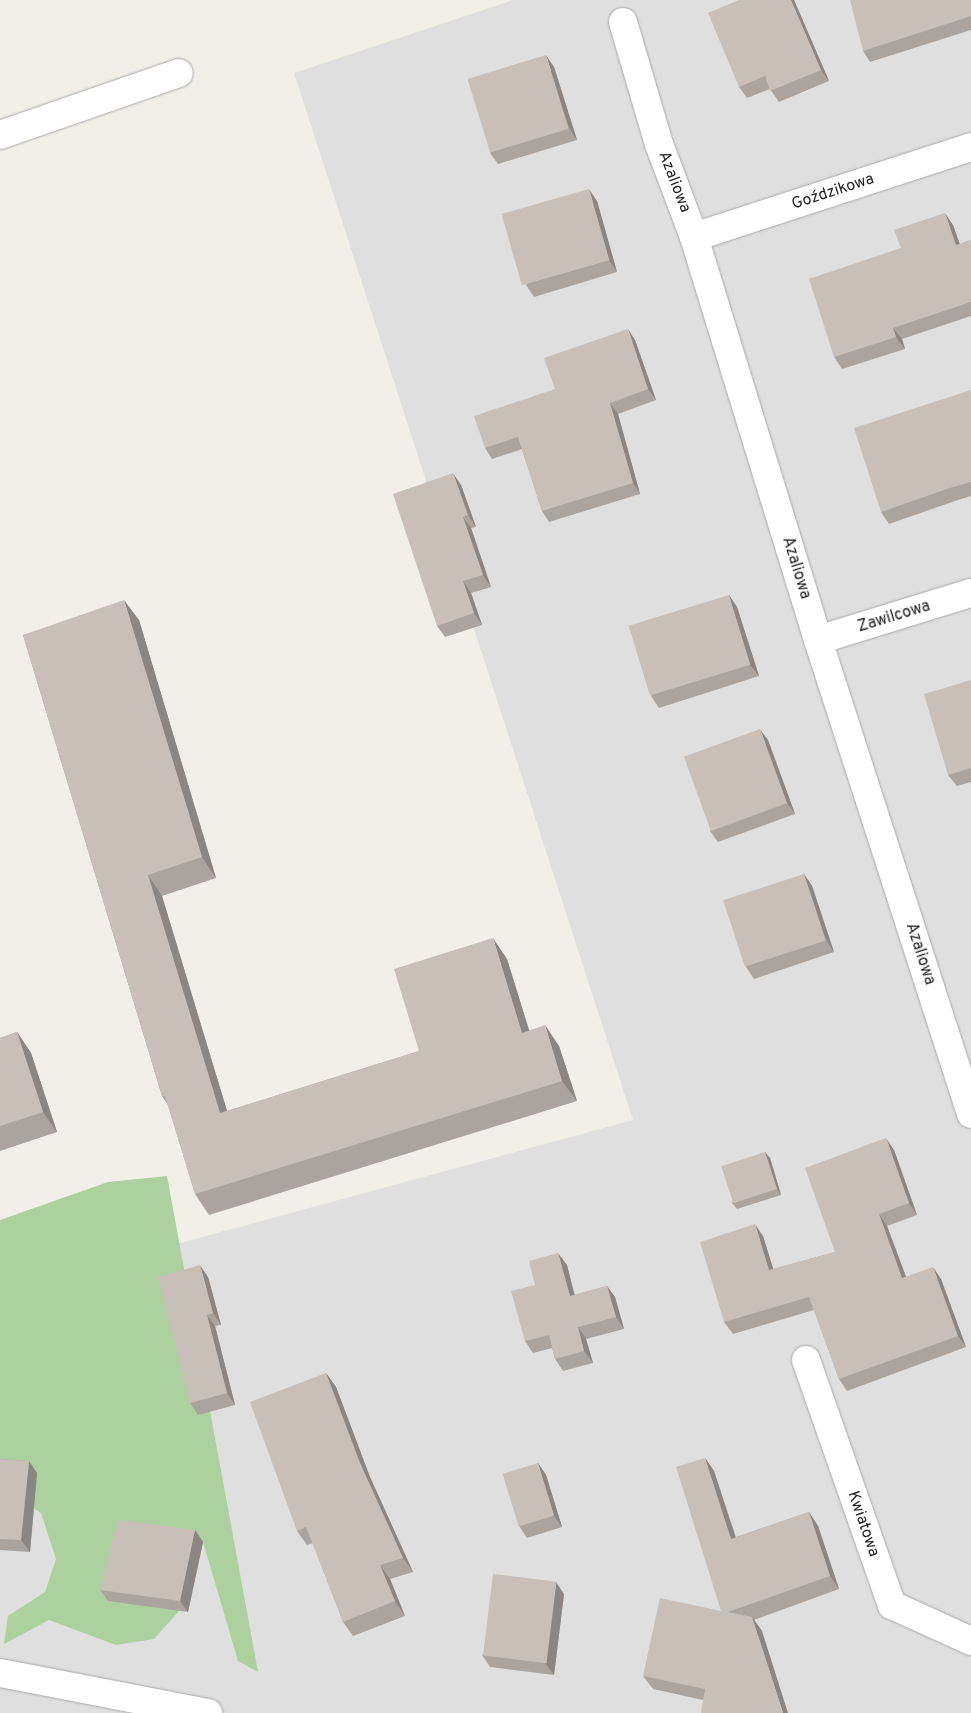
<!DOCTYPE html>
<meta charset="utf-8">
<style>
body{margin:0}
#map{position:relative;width:971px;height:1713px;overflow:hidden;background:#f2efe9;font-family:Overpass,sans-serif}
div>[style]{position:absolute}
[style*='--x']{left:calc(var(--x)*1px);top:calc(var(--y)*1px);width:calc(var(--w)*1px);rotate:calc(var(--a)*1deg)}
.residential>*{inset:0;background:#e0dfdf}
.forest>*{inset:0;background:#add19e}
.roads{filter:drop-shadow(0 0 1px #a9a9a9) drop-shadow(0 0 1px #a9a9a9)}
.minor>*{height:28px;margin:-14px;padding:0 14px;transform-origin:14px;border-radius:14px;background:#fff}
.wall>*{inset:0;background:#aba49e}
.shaded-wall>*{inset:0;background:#8b8681}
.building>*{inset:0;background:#c7bfb8;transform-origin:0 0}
span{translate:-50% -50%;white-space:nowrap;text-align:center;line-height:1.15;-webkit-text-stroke:5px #fff;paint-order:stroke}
.street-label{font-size:16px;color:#222}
</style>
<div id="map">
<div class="residential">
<div style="clip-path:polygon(513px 0,971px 0,971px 1713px,0 1713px,0 1292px,633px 1120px,294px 73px)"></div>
</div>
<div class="forest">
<div style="clip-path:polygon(167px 1176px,258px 1672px,238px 1661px,203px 1542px,127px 1531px,179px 1611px,154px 1639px,116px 1645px,49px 1620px,4px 1644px,8px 1616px,45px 1592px,56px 1559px,41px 1513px,0 1487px,0 1220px,108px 1182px)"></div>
</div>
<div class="roads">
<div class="minor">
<div style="--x:623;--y:22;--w:127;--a:73.6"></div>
<div style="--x:659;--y:144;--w:99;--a:69.4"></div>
<div style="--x:694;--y:237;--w:422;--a:72.9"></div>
<div style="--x:818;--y:640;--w:498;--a:72.1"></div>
<div style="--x:0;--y:135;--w:189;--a:-19.1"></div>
<div style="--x:694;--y:237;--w:291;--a:-18"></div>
<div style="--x:818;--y:640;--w:160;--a:-17.1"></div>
<div style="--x:806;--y:1360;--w:260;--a:70.7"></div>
<div style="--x:892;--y:1605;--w:87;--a:24.5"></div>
<div style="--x:0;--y:1673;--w:212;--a:10.9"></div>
</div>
</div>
<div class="wall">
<div style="clip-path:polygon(739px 0,794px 0,829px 81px,779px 102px,770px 89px,747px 98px,739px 87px)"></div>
<div style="clip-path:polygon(971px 0,971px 30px,870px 62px,863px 51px)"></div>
<div style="clip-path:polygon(554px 67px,577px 140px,498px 164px,490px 153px)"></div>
<div style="clip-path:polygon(597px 201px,617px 272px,534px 297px,526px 285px)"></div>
<div style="clip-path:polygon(953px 225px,960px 244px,971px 240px,971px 316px,902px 339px,905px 349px,842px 369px,834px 357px,901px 248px)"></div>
<div style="clip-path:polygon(635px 340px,656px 400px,618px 414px,640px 494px,549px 522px,542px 511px,522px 449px,492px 459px,485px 448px,555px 389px)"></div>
<div style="clip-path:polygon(971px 390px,971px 496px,958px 500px,889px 524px,881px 512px)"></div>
<div style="clip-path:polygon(461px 485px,476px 527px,471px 528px,491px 587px,471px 593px,482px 625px,445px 637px,437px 626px)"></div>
<div style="clip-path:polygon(729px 595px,737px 607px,759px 676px,659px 708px,651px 696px)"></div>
<div style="clip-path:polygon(139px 620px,216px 878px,162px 896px,227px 1111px,419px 1051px,507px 959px,529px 1030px,559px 1046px,577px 1101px,209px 1215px,195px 1194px,168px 1105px,162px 1096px,23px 635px)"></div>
<div style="clip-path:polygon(971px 680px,971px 782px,957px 786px,948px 775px)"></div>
<div style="clip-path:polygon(768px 740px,795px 814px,718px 842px,710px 831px)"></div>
<div style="clip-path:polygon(804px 874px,812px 886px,834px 952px,754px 979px,746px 967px)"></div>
<div style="clip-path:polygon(17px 1032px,31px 1053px,57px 1132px,0 1151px,0 1038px)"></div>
<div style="clip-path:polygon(894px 1150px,917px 1215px,887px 1226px,906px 1277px,941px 1279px,966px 1347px,847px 1391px,839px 1379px,814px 1310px,733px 1334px,724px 1322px,763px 1236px,773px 1269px,835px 1252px)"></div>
<div style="clip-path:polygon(765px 1152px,770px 1158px,781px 1195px,737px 1209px,732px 1203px)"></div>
<div style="clip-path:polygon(567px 1265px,574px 1295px,607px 1286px,615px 1297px,624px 1329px,586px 1339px,593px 1363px,563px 1371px,555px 1359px,552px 1348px,533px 1353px,525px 1341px,535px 1285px)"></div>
<div style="clip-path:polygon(208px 1277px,221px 1325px,215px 1326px,235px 1405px,198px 1415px,190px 1403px)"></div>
<div style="clip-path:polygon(326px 1373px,336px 1387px,370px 1477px,413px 1572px,390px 1579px,405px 1616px,353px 1636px,343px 1622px,313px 1543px,307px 1545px,297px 1531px)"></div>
<div style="clip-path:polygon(705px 1458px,714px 1471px,736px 1537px,809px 1512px,818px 1526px,839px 1589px,754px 1620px,762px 1631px,703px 1700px,653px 1689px,643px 1676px,721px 1611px)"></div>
<div style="clip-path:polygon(0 1459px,29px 1461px,37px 1473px,30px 1552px,0 1550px)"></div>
<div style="clip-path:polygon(538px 1463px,546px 1475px,562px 1527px,527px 1538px,519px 1526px)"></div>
<div style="clip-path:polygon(195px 1530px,203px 1542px,188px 1612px,108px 1601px,100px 1590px)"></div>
<div style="clip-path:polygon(564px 1594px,554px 1675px,490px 1667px,482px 1655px)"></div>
</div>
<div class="shaded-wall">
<div style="clip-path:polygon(791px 0,794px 0,829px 81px,821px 70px)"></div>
<div style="clip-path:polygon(546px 55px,554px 67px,577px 140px,569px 128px)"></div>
<div style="clip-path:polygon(589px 189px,597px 201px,617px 272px,609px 260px)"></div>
<div style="clip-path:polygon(945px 213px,953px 225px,964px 257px,956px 245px)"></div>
<div style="clip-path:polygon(893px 328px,902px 339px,905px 349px,896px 337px)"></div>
<div style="clip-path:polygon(628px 329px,635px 340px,656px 400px,648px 389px)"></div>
<div style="clip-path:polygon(610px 403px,618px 414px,640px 494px,633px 483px)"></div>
<div style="clip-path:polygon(453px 473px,461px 485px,476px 527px,468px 515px)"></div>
<div style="clip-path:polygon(463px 517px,471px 528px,491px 587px,483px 575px)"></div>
<div style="clip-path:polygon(463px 581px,471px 593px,482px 625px,474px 613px)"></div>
<div style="clip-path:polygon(729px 595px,737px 607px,759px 676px,750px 665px)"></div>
<div style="clip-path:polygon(124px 600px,139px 620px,216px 878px,202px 857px)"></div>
<div style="clip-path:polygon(760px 729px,768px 740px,795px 814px,787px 803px)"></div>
<div style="clip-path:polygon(804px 874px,812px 886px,834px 952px,826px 940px)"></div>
<div style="clip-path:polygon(148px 875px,162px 896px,234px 1134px,220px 1113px)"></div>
<div style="clip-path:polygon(493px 938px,507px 959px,536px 1053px,522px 1033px)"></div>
<div style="clip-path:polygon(545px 1025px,559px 1046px,577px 1101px,562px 1081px)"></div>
<div style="clip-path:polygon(17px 1032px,31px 1053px,57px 1132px,43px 1112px)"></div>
<div style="clip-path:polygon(886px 1138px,894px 1150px,917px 1215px,909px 1203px)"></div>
<div style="clip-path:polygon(765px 1152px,770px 1158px,781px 1195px,777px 1189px)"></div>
<div style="clip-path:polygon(879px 1214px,887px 1226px,911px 1290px,902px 1278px)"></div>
<div style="clip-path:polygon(755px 1224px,763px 1236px,777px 1281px,769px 1270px)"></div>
<div style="clip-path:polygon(558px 1253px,567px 1265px,578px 1308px,570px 1296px)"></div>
<div style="clip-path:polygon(200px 1265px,208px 1277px,221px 1325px,213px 1313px)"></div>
<div style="clip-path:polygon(933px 1267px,941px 1279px,966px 1347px,958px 1336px)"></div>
<div style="clip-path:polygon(607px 1286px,615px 1297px,624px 1329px,616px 1317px)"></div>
<div style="clip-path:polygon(207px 1315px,215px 1326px,235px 1405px,227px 1393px)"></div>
<div style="clip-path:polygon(578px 1327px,586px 1339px,593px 1363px,584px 1351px)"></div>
<div style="clip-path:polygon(326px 1373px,336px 1387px,370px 1477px,413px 1572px,403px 1558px,360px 1463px)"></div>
<div style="clip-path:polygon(705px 1458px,714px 1471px,740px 1552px,731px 1539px)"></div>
<div style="clip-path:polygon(29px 1461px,37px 1473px,30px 1552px,21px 1540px)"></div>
<div style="clip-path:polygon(538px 1463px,546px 1475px,562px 1527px,554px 1516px)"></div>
<div style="clip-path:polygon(809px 1512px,818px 1526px,839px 1589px,830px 1576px)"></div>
<div style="clip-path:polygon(195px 1530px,203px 1542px,188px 1612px,180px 1601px)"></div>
<div style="clip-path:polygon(380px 1565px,390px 1579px,405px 1616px,395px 1601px)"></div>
<div style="clip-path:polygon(556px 1582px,564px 1594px,554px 1675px,545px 1663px)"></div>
<div style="clip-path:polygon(752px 1617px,762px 1631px,788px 1713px,783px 1713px)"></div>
</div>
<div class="building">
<div style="clip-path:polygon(739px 0,791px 0,821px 70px,770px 91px,765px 76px,739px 87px,708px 13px)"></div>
<div style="clip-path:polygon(850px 0,971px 0,971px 16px,863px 51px)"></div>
<div style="left:546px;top:55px;width:77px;height:82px;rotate:73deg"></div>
<div style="left:589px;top:189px;width:74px;height:91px;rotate:74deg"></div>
<div style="clip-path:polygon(945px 213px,956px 245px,971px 240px,971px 302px,893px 328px,896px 337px,834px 357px,809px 279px,901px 248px,894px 230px)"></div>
<div style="clip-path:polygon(628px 329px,648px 389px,610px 403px,633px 483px,542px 511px,518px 437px,485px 448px,474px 416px,555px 389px,544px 358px)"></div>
<div style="clip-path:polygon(971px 390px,971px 482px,950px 488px,881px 512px,854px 428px)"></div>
<div style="clip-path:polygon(453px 473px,468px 515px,463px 517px,483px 575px,463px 581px,474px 613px,437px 626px,393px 494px)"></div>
<div style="left:729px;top:595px;width:73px;height:105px;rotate:73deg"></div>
<div style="clip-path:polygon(124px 600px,202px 857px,148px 875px,220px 1113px,419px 1051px,394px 969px,493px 938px,522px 1033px,545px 1025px,562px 1081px,195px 1194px,165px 1096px,162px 1096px,23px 635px)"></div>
<div style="clip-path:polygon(971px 680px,971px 768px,948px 775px,924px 694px)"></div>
<div style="left:760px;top:729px;width:79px;height:81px;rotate:70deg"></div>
<div style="left:804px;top:874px;width:70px;height:85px;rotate:72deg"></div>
<div style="clip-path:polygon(17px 1032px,43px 1112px,0 1126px,0 1038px)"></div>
<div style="clip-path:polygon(886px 1138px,909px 1203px,879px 1214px,902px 1278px,933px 1267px,958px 1336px,839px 1379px,809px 1297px,724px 1322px,700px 1242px,755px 1224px,769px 1270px,835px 1252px,805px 1168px)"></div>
<div style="left:765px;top:1152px;width:39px;height:46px;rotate:72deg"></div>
<div style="clip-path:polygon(558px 1253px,570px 1296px,607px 1286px,616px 1317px,578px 1327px,584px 1351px,555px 1359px,549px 1335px,525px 1341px,511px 1291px,535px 1285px,529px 1261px)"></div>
<div style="clip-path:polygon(200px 1265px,213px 1313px,207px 1315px,227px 1393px,190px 1403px,158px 1277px)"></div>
<div style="clip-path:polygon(326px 1373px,360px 1463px,403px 1558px,380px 1565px,395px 1601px,343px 1622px,306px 1527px,297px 1531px,250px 1402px)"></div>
<div style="clip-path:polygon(705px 1458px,731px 1539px,809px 1512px,830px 1576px,728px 1612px,752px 1617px,783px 1713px,701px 1713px,705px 1689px,643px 1676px,660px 1598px,721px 1611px,676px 1467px)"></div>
<div style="clip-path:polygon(0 1459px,29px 1461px,21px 1540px,0 1539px)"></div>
<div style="left:538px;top:1463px;width:55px;height:37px;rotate:73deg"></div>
<div style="clip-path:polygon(118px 1520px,195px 1530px,180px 1601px,100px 1590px)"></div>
<div style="left:493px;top:1574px;width:64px;height:82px;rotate:7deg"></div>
</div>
<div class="street-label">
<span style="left:674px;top:182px;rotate:69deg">Azaliowa</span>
<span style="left:833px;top:192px;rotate:-18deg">Goździkowa</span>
<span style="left:796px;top:568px;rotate:73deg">Azaliowa</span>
<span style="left:894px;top:617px;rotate:-17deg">Zawilcowa</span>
<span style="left:920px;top:954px;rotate:72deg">Azaliowa</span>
<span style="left:863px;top:1524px;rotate:71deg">Kwiatowa</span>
</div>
</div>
